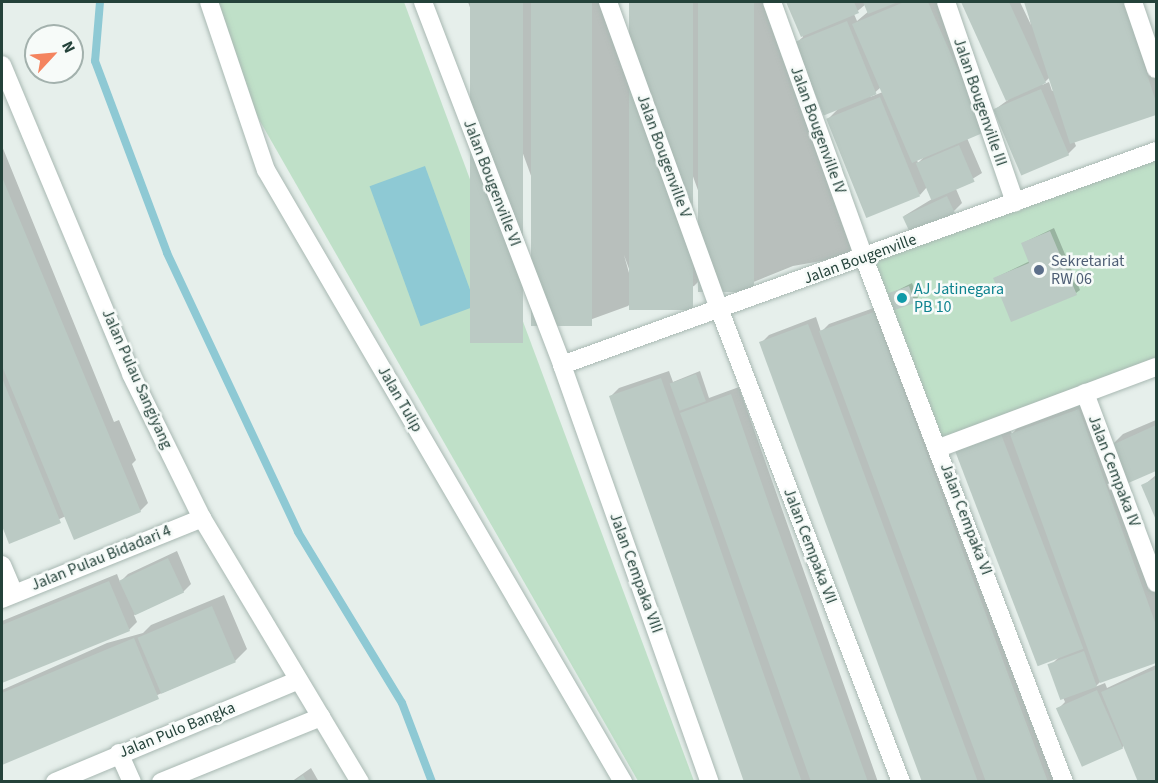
<!DOCTYPE html>
<style>
body{margin:0}
#map{position:relative;width:1158px;height:783px;overflow:hidden;background:#e6efeb;font-family:"Source Sans 3",sans-serif}
div>[style]{position:absolute}
[style*='--x']{left:calc(var(--x)*1px);top:calc(var(--y)*1px);width:calc(var(--w)*1px);rotate:calc(var(--a)*1deg)}
.green>*{inset:0;background:#bfe0c8}
.water>*{inset:0;background:#8ec9d4;transform-origin:0 0}
.shadow>*{inset:0;background:#0003}
.stream>*{height:8px;margin:-4px;padding:0 4px;transform-origin:4px;border-radius:4px;background:#8ec9d4}
.building>*{inset:0;background:#bbcac4;transform-origin:0 0}
.roads{filter:drop-shadow(0 0 2px #a8b8b2) drop-shadow(0 0 2px #a8b8b2)}
.street>*{height:18px;margin:-9px;padding:0 9px;transform-origin:9px;border-radius:9px;background:#fff}
.dots>*{width:16px;height:16px;translate:-50% -50%;box-sizing:border-box;border:3px solid #f7fbf9;border-radius:50%}
span{translate:-50% -50%;white-space:nowrap;text-align:center;line-height:1.15;-webkit-text-stroke:5px #f7fbf9;paint-order:stroke}
.street-label{font-size:16px;color:#24423a}
.service-label{font-size:16px;color:#4e5e75}
.left{translate:0 -50%;text-align:left}
.culture-label{font-size:16px;color:#0d838f}
.frame{position:absolute;inset:0;border:3px solid #24423a;pointer-events:none}
.north{position:absolute;left:24px;top:24px;width:60px;height:60px;box-sizing:border-box;background:#f7fbf9;border:2px solid #a3b1ad;border-radius:50%;rotate:64deg;font-size:16px;font-weight:700;line-height:24px;text-align:center;color:#24423a}
.north::after{content:'';display:block;margin:auto;width:21px;height:27px;background:#f4845f;clip-path:polygon(50% 0,100% 100%,50% 72%,0 100%)}
</style>
<div id="map">
<div class="green">
<div style="clip-path:polygon(210px 2px,404px 2px,694px 781px,638px 781px,249px 102px)"></div>
<div style="clip-path:polygon(1156px 151px,1156px 368px,939px 448px,864px 258px)"></div>
</div>
<div class="water">
<div style="left:425px;top:166px;width:149px;height:59px;rotate:70deg"></div>
</div>
<div class="shadow">
<div style="clip-path:polygon(468px 2px,602px 2px,702px 278px,694px 286px,642px 305px,624px 255px,636px 298px,628px 306px,584px 322px)"></div>
<div style="clip-path:polygon(630px 2px,765px 2px,852px 249px,844px 257px,793px 266px,734px 290px)"></div>
<div style="clip-path:polygon(evenodd,788px 2px,945px 2px,987px 97px,967px 138px,982px 173px,956px 189px,962px 203px,954px 211px,910px 231px,904px 216px,932px 199px,927px 187px,920px 195px,828px 119px,840px 107px,796px 43px,803px 37px,788px 2px,866px 4px,869px 11px,857px 21px,854px 14px,866px 4px,788px 2px,881px 87px,883px 92px,870px 97px,881px 87px,788px 2px,925px 156px,918px 163px,917px 160px,925px 156px)"></div>
<div style="clip-path:polygon(evenodd,963px 2px,1020px 2px,1031px 25px,1026px 2px,1139px 2px,1156px 55px,1156px 114px,1074px 141px,1076px 146px,1068px 154px,994px 110px,1008px 100px,963px 2px,1050px 77px,1055px 90px,1052px 91px,1049px 82px,1042px 85px,1050px 77px)"></div>
<div style="clip-path:polygon(2px 146px,114px 422px,119px 420px,136px 460px,132px 464px,148px 503px,140px 511px,66px 516px,10px 542px,2px 522px)"></div>
<div style="clip-path:polygon(1054px 228px,1080px 290px,1076px 293px,995px 278px,1030px 261px,1023px 243px)"></div>
<div style="clip-path:polygon(912px 283px,918px 298px,914px 301px,890px 294px)"></div>
<div style="clip-path:polygon(882px 305px,1059px 782px,924px 782px,761px 343px,769px 335px,816px 317px,821px 332px,829px 324px)"></div>
<div style="clip-path:polygon(669px 371px,673px 382px,700px 371px,709px 398px,739px 387px,878px 782px,746px 782px,611px 396px,619px 388px)"></div>
<div style="clip-path:polygon(1087px 402px,1156px 595px,1156px 661px,1101px 681px,1095px 687px,1105px 683px,1107px 688px,1156px 665px,1156px 782px,1139px 782px,1124px 745px,1122px 748px,1058px 709px,1065px 702px,1050px 666px,1059px 657px,956px 452px,964px 444px,1009px 427px,1012px 434px,1019px 426px)"></div>
<div style="clip-path:polygon(1156px 420px,1156px 469px,1127px 482px,1111px 446px,1123px 434px)"></div>
<div style="clip-path:polygon(1156px 475px,1156px 516px,1143px 486px)"></div>
<div style="clip-path:polygon(177px 551px,191px 584px,183px 592px,134px 615px,137px 622px,129px 630px,2px 682px,2px 621px,117px 574px,120px 582px,128px 574px)"></div>
<div style="clip-path:polygon(224px 595px,247px 649px,235px 661px,2px 763px,2px 690px,107px 643px,143px 633px,151px 625px)"></div>
<div style="clip-path:polygon(311px 768px,319px 782px,291px 782px)"></div>
</div>
<div class="stream">
<div style="--x:100;--y:2;--w:59;--a:94.8"></div>
<div style="--x:95;--y:61;--w:205;--a:69.4"></div>
<div style="--x:167;--y:253;--w:308;--a:64.8"></div>
<div style="--x:298;--y:532;--w:200;--a:58.7"></div>
<div style="--x:402;--y:703;--w:85;--a:69.2"></div>
</div>
<div class="building">
<div style="left:470px;top:2px;width:53px;height:341px"></div>
<div style="left:531px;top:2px;width:61px;height:324px"></div>
<div style="left:629px;top:2px;width:64px;height:308px"></div>
<div style="left:698px;top:2px;width:56px;height:290px"></div>
<div style="clip-path:polygon(786px 2px,854px 2px,859px 13px,801px 37px)"></div>
<div style="clip-path:polygon(863px 2px,898px 2px,868px 14px)"></div>
<div style="clip-path:polygon(904px 2px,928px 2px,985px 132px,912px 163px,852px 24px)"></div>
<div style="clip-path:polygon(961px 2px,1009px 2px,1046px 83px,1006px 101px)"></div>
<div style="clip-path:polygon(1024px 2px,1124px 2px,1156px 102px,1156px 115px,1070px 144px)"></div>
<div style="left:847px;top:21px;width:79px;height:57px;rotate:68deg"></div>
<div style="left:1041px;top:89px;width:72px;height:52px;rotate:67deg"></div>
<div style="left:880px;top:97px;width:107px;height:58px;rotate:68deg"></div>
<div style="left:959px;top:145px;width:40px;height:47px;rotate:67deg"></div>
<div style="clip-path:polygon(2px 177px,141px 512px,74px 540px,2px 366px)"></div>
<div style="left:947px;top:196px;width:19px;height:49px;rotate:65deg"></div>
<div style="clip-path:polygon(1050px 231px,1077px 295px,1011px 322px,993px 278px,1029px 263px,1021px 243px)"></div>
<div style="left:909px;top:286px;width:18px;height:22px;rotate:71deg"></div>
<div style="clip-path:polygon(874px 312px,994px 636px,1048px 782px,986px 782px,948px 679px,819px 331px)"></div>
<div style="clip-path:polygon(808px 324px,835px 395px,978px 782px,922px 782px,826px 524px,759px 342px)"></div>
<div style="left:696px;top:374px;width:29px;height:28px;rotate:70deg"></div>
<div style="clip-path:polygon(2px 378px,61px 523px,9px 544px,2px 526px)"></div>
<div style="clip-path:polygon(661px 378px,772px 698px,802px 782px,744px 782px,621px 431px,609px 396px)"></div>
<div style="clip-path:polygon(731px 394px,771px 510px,868px 782px,811px 782px,689px 437px,680px 413px)"></div>
<div style="clip-path:polygon(1079px 409px,1156px 625px,1156px 663px,1100px 683px,1010px 434px)"></div>
<div style="clip-path:polygon(1156px 425px,1156px 471px,1126px 484px,1110px 446px)"></div>
<div style="left:1001px;top:434px;width:230px;height:49px;rotate:69deg"></div>
<div style="clip-path:polygon(1156px 478px,1156px 520px,1141px 485px)"></div>
<div style="left:168px;top:558px;width:38px;height:54px;rotate:65deg"></div>
<div style="clip-path:polygon(109px 581px,130px 631px,2px 683px,2px 625px)"></div>
<div style="left:212px;top:606px;width:61px;height:81px;rotate:67deg"></div>
<div style="clip-path:polygon(134px 638px,159px 699px,2px 765px,2px 693px)"></div>
<div style="left:1084px;top:651px;width:38px;height:39px;rotate:70deg"></div>
<div style="clip-path:polygon(1156px 669px,1156px 782px,1138px 782px,1101px 692px)"></div>
<div style="left:1097px;top:690px;width:64px;height:45px;rotate:66deg"></div>
<div style="clip-path:polygon(303px 775px,307px 782px,293px 782px)"></div>
</div>
<div class="roads">
<div class="street">
<div style="--x:209;--y:2;--w:177;--a:71.3"></div>
<div style="--x:266;--y:170;--w:709;--a:59.74"></div>
<div style="--x:423;--y:2;--w:389;--a:69"></div>
<div style="--x:562;--y:365;--w:442;--a:70.5"></div>
<div style="--x:608;--y:2;--w:329;--a:70.1"></div>
<div style="--x:720;--y:311;--w:505;--a:68.98"></div>
<div style="--x:772;--y:2;--w:272;--a:70.2"></div>
<div style="--x:864;--y:258;--w:561;--a:69.11"></div>
<div style="--x:946;--y:2;--w:212;--a:71"></div>
<div style="--x:1133;--y:2;--w:71;--a:71.1"></div>
<div style="--x:2;--y:65;--w:335;--a:67.3"></div>
<div style="--x:131;--y:374;--w:161;--a:63.8"></div>
<div style="--x:202;--y:518;--w:308;--a:59.1"></div>
<div style="--x:562;--y:365;--w:631;--a:-19.81"></div>
<div style="--x:1085;--y:393;--w:203;--a:69.5"></div>
<div style="--x:939;--y:448;--w:232;--a:-20.5"></div>
<div style="--x:2;--y:565;--w:30;--a:67"></div>
<div style="--x:2;--y:599;--w:216;--a:-22"></div>
<div style="--x:119;--y:753;--w:32;--a:66"></div>
<div style="--x:55;--y:782;--w:264;--a:-22.7"></div>
<div style="--x:161;--y:782;--w:173;--a:-22.1"></div>
</div>
</div>
<div class="dots">
<div style="left:1039px;top:270px;background:#5c6f8a"></div>
<div style="left:902px;top:298px;background:#0f9aa8"></div>
</div>
<div class="street-label">
<span style="left:980px;top:102px;rotate:71deg">Jalan Bougenville III</span>
<span style="left:818px;top:130px;rotate:70deg">Jalan Bougenville IV</span>
<span style="left:664px;top:156px;rotate:70deg">Jalan Bougenville V</span>
<span style="left:492px;top:183px;rotate:69deg">Jalan Bougenville VI</span>
<span style="left:860px;top:259px;rotate:-20deg">Jalan Bougenville</span>
<span style="left:137px;top:379px;rotate:66deg">Jalan Pulau Sangiyang</span>
<span style="left:400px;top:399px;rotate:60deg">Jalan Tulip</span>
<span style="left:1114px;top:471px;rotate:69deg">Jalan Cempaka IV</span>
<span style="left:966px;top:519px;rotate:69deg">Jalan Cempaka VI</span>
<span style="left:810px;top:546px;rotate:69deg">Jalan Cempaka VII</span>
<span style="left:101px;top:558px;rotate:-22deg">Jalan Pulau Bidadari 4</span>
<span style="left:636px;top:573px;rotate:70deg">Jalan Cempaka VIII</span>
<span style="left:177px;top:730px;rotate:-22deg">Jalan Pulo Bangka</span>
</div>
<div class="service-label">
<span class="left" style="left:1051px;top:270px">Sekretariat<br>RW 06</span>
</div>
<div class="culture-label">
<span class="left" style="left:914px;top:298px">AJ Jatinegara<br>PB 10</span>
</div>
<div class="frame"></div>
<div class="north">N</div>
</div>
